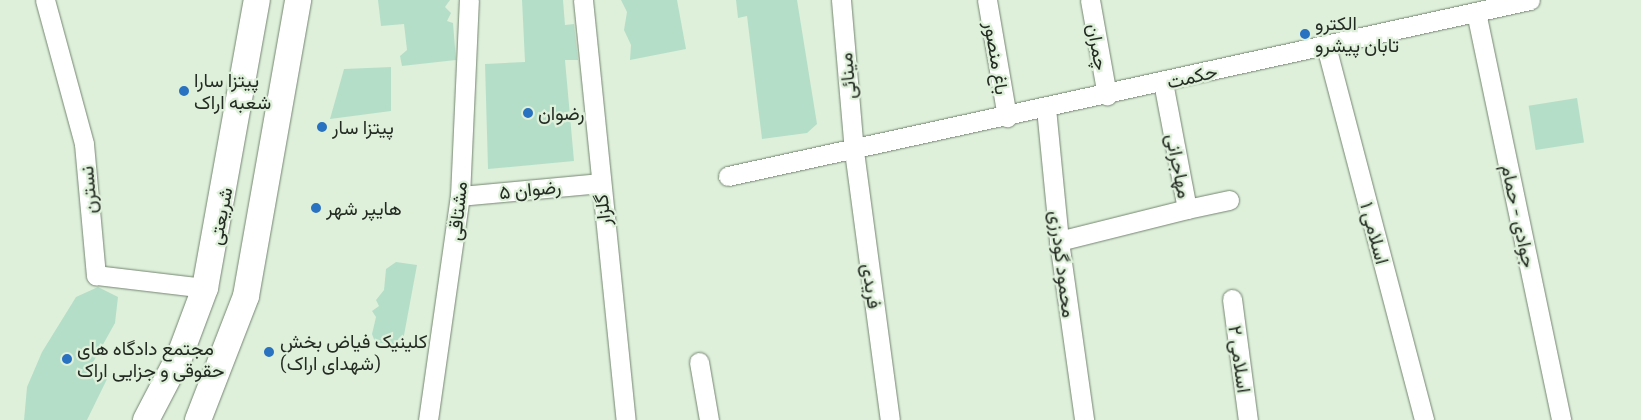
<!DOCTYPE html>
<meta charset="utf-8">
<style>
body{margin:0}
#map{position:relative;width:1641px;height:420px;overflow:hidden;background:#def0da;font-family:"Exo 2",Vazirmatn,sans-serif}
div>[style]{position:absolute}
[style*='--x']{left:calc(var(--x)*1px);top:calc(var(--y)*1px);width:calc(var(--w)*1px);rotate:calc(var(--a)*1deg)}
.building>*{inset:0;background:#b5dec9;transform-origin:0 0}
.roads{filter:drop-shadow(0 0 1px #758572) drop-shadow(0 0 1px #758572)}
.minor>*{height:19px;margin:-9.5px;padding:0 9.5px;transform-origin:9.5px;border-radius:9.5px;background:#fff}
.secondary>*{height:26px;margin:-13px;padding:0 13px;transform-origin:13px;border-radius:13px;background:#fff}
.dots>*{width:14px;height:14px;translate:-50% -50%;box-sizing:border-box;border:2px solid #def0da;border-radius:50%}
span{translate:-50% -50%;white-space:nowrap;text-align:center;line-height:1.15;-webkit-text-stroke:4.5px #def0da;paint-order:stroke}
.poi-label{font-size:19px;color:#242b23}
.left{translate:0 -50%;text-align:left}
.street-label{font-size:19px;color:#242b23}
</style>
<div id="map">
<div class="building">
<div style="clip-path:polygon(378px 0,450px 0,445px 7px,451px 13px,447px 21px,453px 23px,456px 60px,402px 66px,400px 56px,407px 50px,404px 24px,381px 26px)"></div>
<div style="clip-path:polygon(522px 0,563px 0,565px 25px,574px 24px,578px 60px,565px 60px,574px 161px,488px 169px,485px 64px,525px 62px)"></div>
<div style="clip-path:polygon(621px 0,677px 0,686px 49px,630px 60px,631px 45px,624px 30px,627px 12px)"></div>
<div style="clip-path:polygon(736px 0,797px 0,817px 124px,807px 133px,762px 139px,747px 16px,738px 18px)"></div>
<div style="clip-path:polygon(391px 67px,391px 111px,330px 119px,344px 69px)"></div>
<div style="left:1577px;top:98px;width:45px;height:49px;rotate:81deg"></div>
<div style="clip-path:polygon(396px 262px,417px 265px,402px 346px,375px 342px,372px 334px,376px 317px,372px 311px,379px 306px,376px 300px,384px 290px,386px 269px)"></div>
<div style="clip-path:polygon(98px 287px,118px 297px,115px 323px,91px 366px,109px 375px,87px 420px,24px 420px,27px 387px,42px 352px,76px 297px)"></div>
</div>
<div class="roads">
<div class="minor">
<div style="--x:45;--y:0;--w:149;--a:74.8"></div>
<div style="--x:84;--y:144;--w:132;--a:84.8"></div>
<div style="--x:96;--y:275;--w:110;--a:6.8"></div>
<div style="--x:583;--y:0;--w:422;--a:84.2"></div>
<div style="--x:841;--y:0;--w:152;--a:85.1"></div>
<div style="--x:854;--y:151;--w:271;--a:82.4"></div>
<div style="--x:987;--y:0;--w:119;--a:80.3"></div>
<div style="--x:1090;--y:0;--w:97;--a:79.9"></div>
<div style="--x:1476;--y:12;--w:417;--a:78.2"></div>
<div style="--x:1326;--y:46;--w:387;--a:75.3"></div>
<div style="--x:1046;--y:108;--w:134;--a:84.4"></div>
<div style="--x:1059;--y:241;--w:181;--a:82"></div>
<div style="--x:728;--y:176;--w:821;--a:-12.38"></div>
<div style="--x:460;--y:196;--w:140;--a:-5.3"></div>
<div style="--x:1187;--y:209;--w:43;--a:-12.1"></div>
<div style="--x:1059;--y:241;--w:132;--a:-14"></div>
<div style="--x:1187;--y:209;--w:129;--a:-100.7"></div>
<div style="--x:1232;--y:299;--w:122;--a:82.5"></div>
<div style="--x:699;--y:362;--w:59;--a:80.2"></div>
<div style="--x:428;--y:420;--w:226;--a:-81.9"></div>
<div style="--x:460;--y:196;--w:196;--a:-87.4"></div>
</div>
<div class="secondary">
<div style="--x:146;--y:420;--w:73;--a:-62.4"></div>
<div style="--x:180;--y:355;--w:72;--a:-69.5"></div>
<div style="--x:205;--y:288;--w:293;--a:-79.8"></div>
<div style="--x:198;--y:420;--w:133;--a:-68.8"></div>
<div style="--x:246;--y:296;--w:301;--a:-80"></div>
</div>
</div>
<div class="dots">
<div style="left:1305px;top:34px;background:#2971c1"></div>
<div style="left:184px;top:91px;background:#2971c1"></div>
<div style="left:528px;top:113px;background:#2971c1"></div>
<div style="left:322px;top:127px;background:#2971c1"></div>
<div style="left:316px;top:208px;background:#2971c1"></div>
<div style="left:269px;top:352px;background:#2971c1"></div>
<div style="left:67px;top:359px;background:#2971c1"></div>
</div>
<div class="poi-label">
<span class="left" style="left:1315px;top:34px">الکترو<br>تابان پیشرو</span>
<span class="left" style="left:194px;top:91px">پیتزا سارا<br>شعبه اراک</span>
<span class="left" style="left:538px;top:113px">رضوان</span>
<span class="left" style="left:332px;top:127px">پیتزا سار</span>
<span class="left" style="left:326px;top:208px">هایپر شهر</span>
<span class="left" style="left:280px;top:352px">کلینیک فیاض بخش<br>(شهدای اراک)</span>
<span class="left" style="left:77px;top:359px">مجتمع دادگاه های<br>حقوقی و جزایی اراک</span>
</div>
<div class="street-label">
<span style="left:1098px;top:47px;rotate:80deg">چمران</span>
<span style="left:997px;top:58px;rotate:81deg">باغ منصور</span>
<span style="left:847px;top:76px;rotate:-95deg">مینائی</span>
<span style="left:1192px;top:76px;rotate:-13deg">حکمت</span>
<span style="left:1179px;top:166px;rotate:79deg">مهاجرانی</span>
<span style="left:530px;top:189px;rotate:-6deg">رضوان ۵</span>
<span style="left:88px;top:190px;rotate:-95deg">نسترن</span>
<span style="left:602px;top:210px;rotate:-96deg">گلزار</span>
<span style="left:457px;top:211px;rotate:-84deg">مشتاقی</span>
<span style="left:220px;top:216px;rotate:-79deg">شریعتی</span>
<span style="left:1519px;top:216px;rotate:78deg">جوادی - حمام</span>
<span style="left:1375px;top:233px;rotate:75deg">اسلامی ۱</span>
<span style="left:1063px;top:264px;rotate:83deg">محمود گودرزی</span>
<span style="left:872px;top:286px;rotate:82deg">فریدی</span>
<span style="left:1240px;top:359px;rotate:82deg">اسلامی ۲</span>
</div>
</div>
